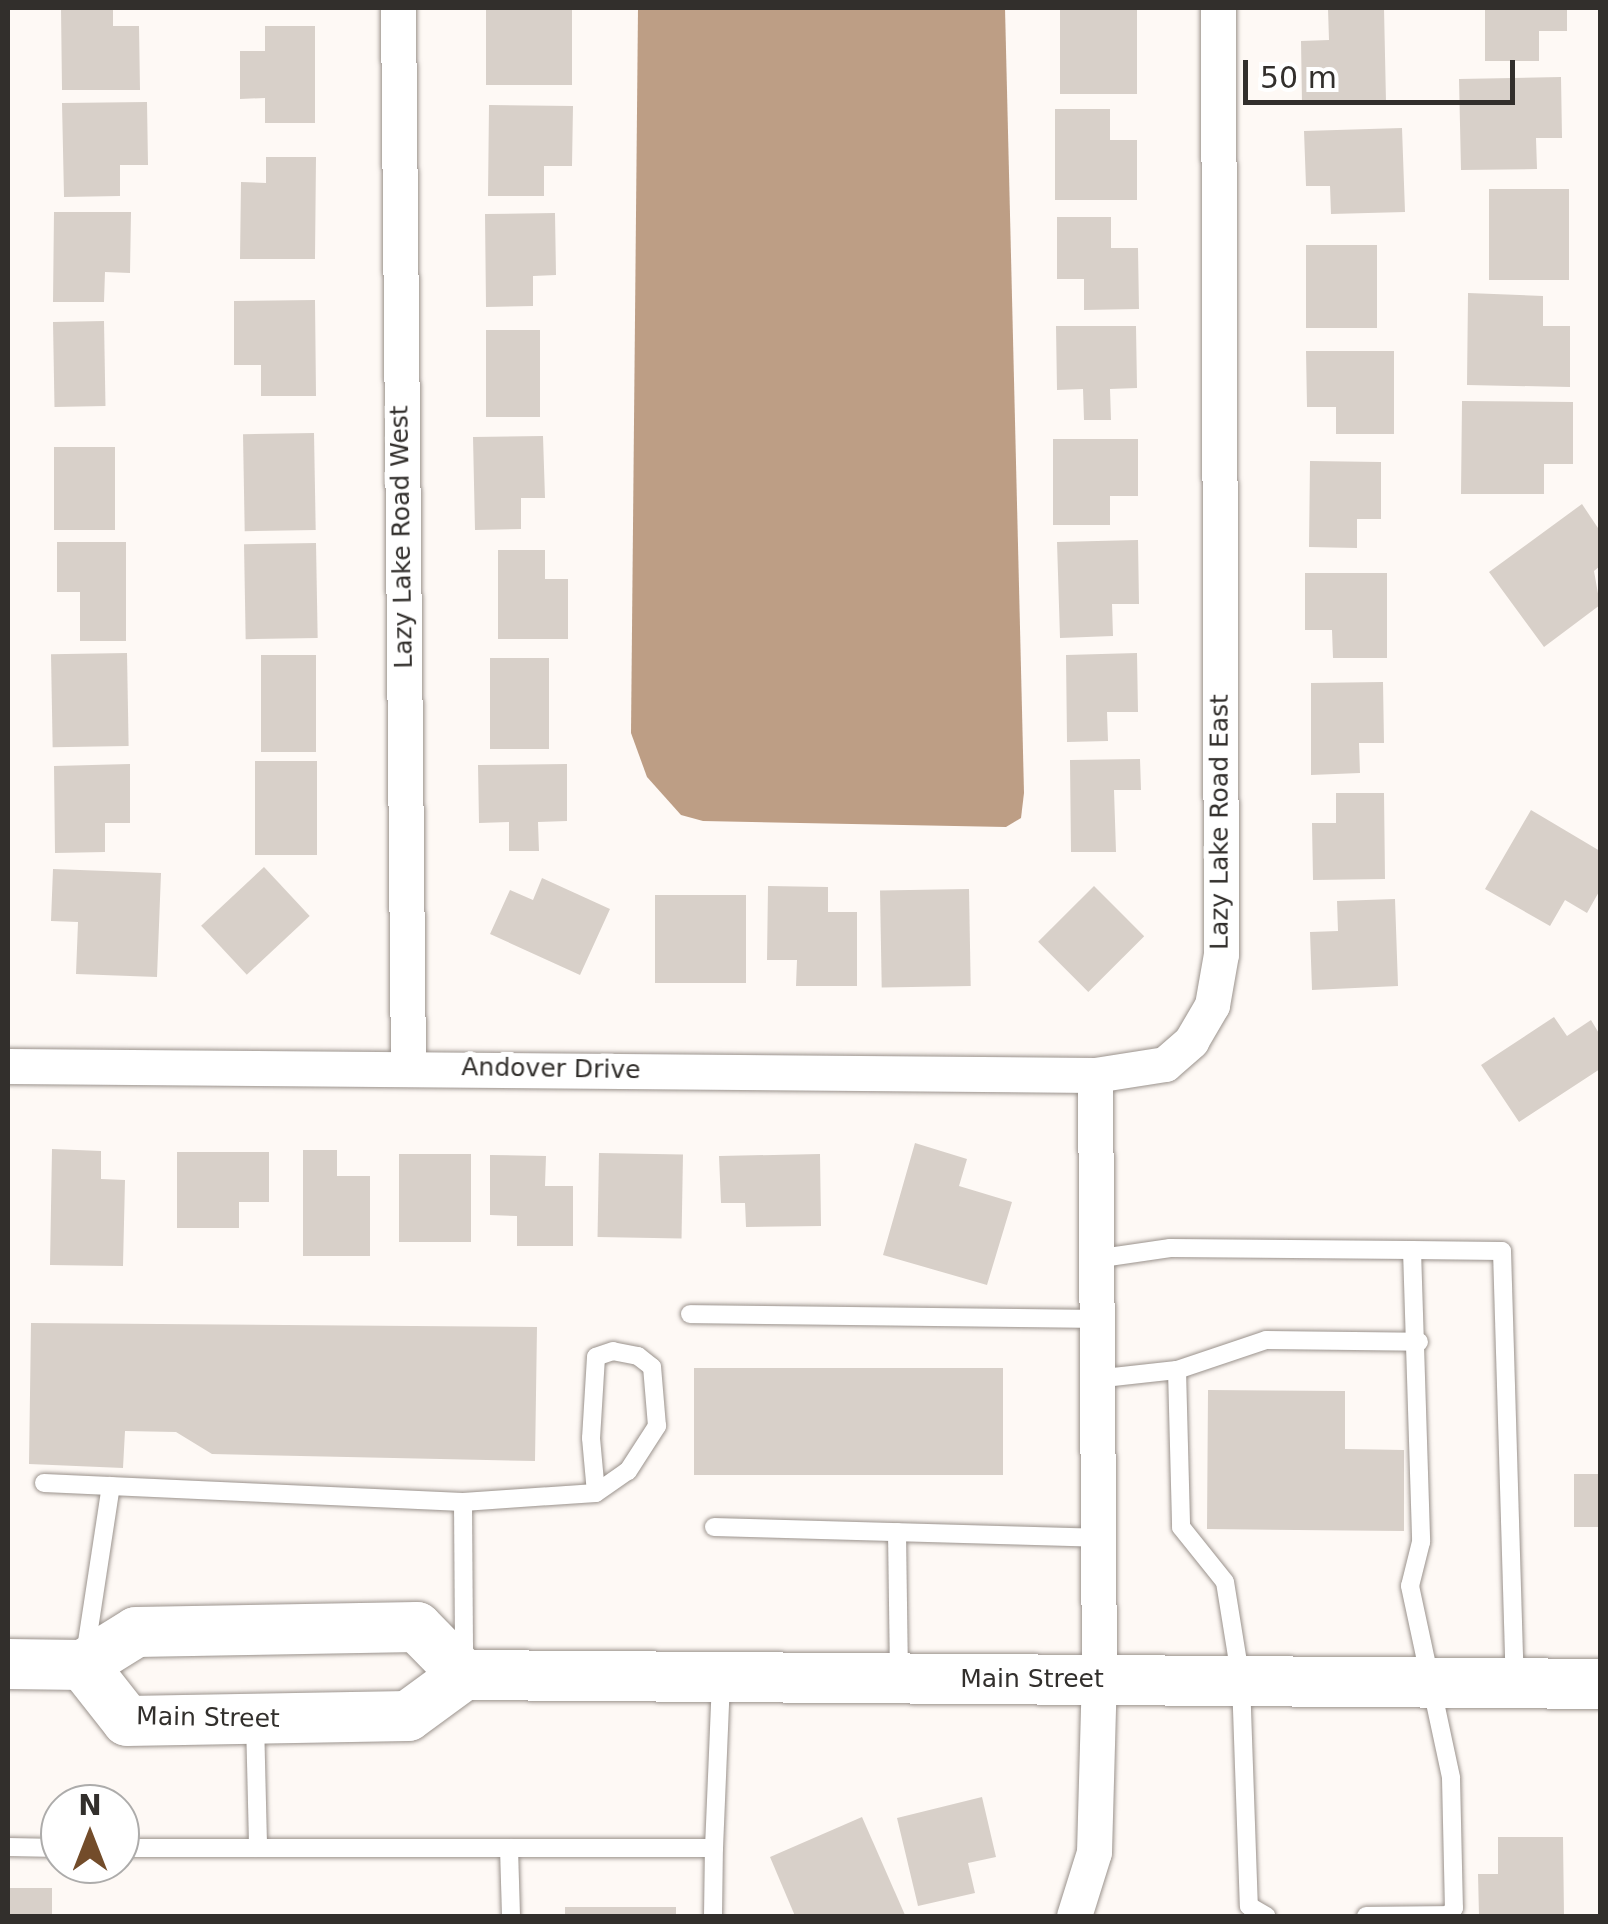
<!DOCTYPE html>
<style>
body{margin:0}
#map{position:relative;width:1608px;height:1924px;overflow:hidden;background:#fef9f5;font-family:"DejaVu Sans",sans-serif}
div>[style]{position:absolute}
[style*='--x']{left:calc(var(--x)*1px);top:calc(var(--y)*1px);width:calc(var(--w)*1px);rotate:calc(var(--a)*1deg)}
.water>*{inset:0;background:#bd9e85}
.building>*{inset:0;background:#d8d0c9;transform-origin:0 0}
.roads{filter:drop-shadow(0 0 2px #9a928c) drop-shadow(0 0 2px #9a928c)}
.lane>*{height:18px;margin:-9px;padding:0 9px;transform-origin:9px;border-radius:9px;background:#fff}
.street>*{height:35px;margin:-17.5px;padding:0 17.5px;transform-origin:17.5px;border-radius:17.5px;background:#fff}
.secondary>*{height:50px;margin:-25px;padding:0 25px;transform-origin:25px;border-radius:25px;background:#fff}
span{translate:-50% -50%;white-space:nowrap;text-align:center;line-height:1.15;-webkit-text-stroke:10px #fff;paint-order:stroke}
.street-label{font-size:25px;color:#322f2c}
.frame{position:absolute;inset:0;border:10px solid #322f2c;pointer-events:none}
.north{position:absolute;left:40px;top:1784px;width:100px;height:100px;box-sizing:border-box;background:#fff;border:2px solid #adacab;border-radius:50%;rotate:0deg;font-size:28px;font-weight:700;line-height:40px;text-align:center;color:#322f2c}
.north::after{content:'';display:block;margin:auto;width:35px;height:45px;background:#734c2a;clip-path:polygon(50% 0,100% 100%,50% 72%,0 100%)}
.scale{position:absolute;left:1243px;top:60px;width:272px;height:45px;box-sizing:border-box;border:5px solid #322f2c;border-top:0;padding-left:12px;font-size:30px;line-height:35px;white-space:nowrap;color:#322f2c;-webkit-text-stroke:8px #fff;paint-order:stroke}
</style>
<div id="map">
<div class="water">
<div style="clip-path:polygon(638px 8px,1005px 8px,1024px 793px,1021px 818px,1006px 827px,703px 821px,681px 815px,647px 777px,631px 733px)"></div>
</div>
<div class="building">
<div style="clip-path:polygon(61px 8px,113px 8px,113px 26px,139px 26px,140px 90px,62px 90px)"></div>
<div style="left:486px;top:8px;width:86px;height:77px"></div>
<div style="left:1060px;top:8px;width:77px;height:86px"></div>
<div style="clip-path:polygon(1384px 8px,1386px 102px,1302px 104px,1301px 41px,1329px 40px,1328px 9px)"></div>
<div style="clip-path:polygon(1485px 8px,1567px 8px,1567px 31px,1539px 31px,1539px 61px,1485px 61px)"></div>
<div style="clip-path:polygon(265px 26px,315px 26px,315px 123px,265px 123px,265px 98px,240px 99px,240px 51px,265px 51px)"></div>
<div style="clip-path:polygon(1561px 77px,1562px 138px,1536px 138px,1537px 169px,1461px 170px,1459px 79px)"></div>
<div style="clip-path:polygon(147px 102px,148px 165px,120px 165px,120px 196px,64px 197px,62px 103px)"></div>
<div style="clip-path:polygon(489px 105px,573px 106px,572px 166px,544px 166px,544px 196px,488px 196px)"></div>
<div style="clip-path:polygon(1055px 109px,1110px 109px,1110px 140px,1137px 140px,1137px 200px,1055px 200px)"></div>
<div style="clip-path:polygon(1402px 128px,1405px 212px,1331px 214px,1330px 186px,1306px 186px,1304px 131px)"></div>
<div style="clip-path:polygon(266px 157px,316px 157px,315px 259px,240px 259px,241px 182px,266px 183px)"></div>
<div style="left:1489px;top:189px;width:80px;height:91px"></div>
<div style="clip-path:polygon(54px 212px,131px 212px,130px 273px,105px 272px,104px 302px,53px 302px)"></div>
<div style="clip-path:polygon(555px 213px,556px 275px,533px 276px,533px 306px,486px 307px,485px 214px)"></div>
<div style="clip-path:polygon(1057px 217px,1111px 217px,1111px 248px,1138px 248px,1139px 309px,1084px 310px,1084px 279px,1057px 279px)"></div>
<div style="left:1306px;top:245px;width:71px;height:83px"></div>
<div style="clip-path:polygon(1468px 293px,1543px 296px,1543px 326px,1570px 326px,1570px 387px,1467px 385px)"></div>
<div style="clip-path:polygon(315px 300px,316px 396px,261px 396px,261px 365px,234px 365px,234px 301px)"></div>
<div style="left:104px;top:321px;width:85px;height:51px;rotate:89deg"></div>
<div style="clip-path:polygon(1056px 326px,1136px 326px,1137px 388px,1110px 389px,1111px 420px,1084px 420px,1083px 389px,1057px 390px)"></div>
<div style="left:486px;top:330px;width:54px;height:87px"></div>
<div style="clip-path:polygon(1306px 351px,1394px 351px,1394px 434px,1336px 434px,1336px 407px,1307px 407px)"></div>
<div style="clip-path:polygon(1462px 401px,1573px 402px,1573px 464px,1544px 464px,1544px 494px,1461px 494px)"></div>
<div style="left:314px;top:433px;width:97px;height:71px;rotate:89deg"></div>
<div style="clip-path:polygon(543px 436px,545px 498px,521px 498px,521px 529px,475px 530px,473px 437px)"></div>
<div style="clip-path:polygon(1053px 439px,1138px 439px,1138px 496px,1110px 496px,1110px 525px,1053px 525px)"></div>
<div style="left:54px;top:447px;width:61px;height:83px"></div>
<div style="clip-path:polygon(1310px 461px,1381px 462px,1381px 519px,1357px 519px,1357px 548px,1309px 547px)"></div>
<div style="clip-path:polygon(1582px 504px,1600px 531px,1600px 566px,1594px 571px,1600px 605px,1544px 647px,1489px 572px)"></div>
<div style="clip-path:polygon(1138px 540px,1139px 604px,1112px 604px,1113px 636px,1060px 638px,1057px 542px)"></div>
<div style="clip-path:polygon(57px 542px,126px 542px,126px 641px,80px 641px,80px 592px,57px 592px)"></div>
<div style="left:316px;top:543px;width:95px;height:72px;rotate:89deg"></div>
<div style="clip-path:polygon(498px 550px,545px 550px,545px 579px,568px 579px,568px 639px,498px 639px)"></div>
<div style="clip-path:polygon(1305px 573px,1387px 573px,1387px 658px,1333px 658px,1332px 630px,1305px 630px)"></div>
<div style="left:127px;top:653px;width:93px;height:76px;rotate:89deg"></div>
<div style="clip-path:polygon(1137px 653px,1138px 712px,1107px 712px,1108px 741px,1067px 742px,1066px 655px)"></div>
<div style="left:261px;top:655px;width:55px;height:97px"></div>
<div style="left:490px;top:658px;width:59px;height:91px"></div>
<div style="clip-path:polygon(1383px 682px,1384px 743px,1359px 743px,1360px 773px,1311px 775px,1311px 683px)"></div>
<div style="clip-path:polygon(1140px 759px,1141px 790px,1114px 790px,1116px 852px,1071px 852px,1070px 760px)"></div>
<div style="left:317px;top:761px;width:94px;height:62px;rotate:90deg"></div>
<div style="clip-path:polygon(130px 764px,130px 823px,105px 823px,105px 852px,55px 853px,54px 766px)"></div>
<div style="clip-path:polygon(567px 764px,567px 821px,538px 822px,539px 851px,509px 851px,509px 822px,479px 823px,478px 765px)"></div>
<div style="clip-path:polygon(1336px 793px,1384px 793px,1385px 879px,1313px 880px,1312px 823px,1336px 823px)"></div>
<div style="clip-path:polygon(1531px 810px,1600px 851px,1600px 890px,1587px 913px,1565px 900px,1550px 926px,1485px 889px)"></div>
<div style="left:264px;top:867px;width:67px;height:86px;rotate:47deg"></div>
<div style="clip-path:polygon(53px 869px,161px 873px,157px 977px,76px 974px,78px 922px,51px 921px)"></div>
<div style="clip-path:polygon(542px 878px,610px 909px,580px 975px,490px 934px,510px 890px,533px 900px)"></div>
<div style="clip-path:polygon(768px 886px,828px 887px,828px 912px,857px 912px,857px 986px,796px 986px,797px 960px,767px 960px)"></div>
<div style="left:1094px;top:886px;width:71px;height:79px;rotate:45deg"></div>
<div style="left:969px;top:889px;width:97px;height:89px;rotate:89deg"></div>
<div style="left:655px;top:895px;width:91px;height:88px"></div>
<div style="clip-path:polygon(1395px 899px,1398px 986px,1312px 990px,1310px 932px,1338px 931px,1337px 901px)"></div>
<div style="clip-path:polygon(1554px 1017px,1567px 1036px,1591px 1020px,1600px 1035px,1600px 1069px,1519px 1122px,1481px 1065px)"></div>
<div style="clip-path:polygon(915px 1143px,967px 1159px,959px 1186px,1012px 1202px,987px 1285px,883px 1255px)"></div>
<div style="clip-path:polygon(52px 1149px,101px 1151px,101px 1179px,125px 1180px,123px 1266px,50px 1265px)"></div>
<div style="clip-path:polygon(303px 1150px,337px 1150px,337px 1176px,370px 1176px,370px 1256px,303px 1256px)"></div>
<div style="clip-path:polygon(177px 1152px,269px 1152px,269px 1202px,239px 1202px,239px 1228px,177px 1228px)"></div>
<div style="left:599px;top:1153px;width:84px;height:84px;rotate:1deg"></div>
<div style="left:399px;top:1154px;width:72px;height:88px"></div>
<div style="clip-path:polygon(820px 1154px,821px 1226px,746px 1227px,745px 1203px,721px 1203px,719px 1156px)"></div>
<div style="clip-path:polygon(490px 1155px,546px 1156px,545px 1186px,573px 1186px,573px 1246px,517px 1246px,517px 1216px,490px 1215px)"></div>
<div style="clip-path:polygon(31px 1323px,537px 1327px,535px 1461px,212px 1454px,176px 1432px,125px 1431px,123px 1468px,29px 1464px)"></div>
<div style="left:694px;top:1368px;width:309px;height:107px"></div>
<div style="clip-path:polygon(1208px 1390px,1345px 1391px,1345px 1449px,1404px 1450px,1404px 1531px,1207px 1529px)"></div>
<div style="left:1574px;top:1474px;width:26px;height:53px"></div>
<div style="clip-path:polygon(982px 1797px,996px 1857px,968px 1863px,975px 1893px,918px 1906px,897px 1818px)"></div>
<div style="clip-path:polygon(862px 1817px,905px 1915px,795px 1916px,770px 1857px)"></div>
<div style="clip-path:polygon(1498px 1837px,1563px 1837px,1564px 1916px,1479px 1916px,1478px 1874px,1498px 1874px)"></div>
<div style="left:8px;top:1888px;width:44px;height:28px"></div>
<div style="left:565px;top:1907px;width:111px;height:9px"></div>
</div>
<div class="roads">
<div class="lane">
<div style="--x:1412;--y:1250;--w:90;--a:0.6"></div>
<div style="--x:1502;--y:1251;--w:429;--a:88.3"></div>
<div style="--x:1095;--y:1259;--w:76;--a:-8.3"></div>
<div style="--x:1170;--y:1248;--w:242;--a:0.5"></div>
<div style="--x:1412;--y:1250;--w:292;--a:88.2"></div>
<div style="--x:1421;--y:1542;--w:45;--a:104"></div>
<div style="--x:1410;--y:1586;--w:196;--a:77.9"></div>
<div style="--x:1451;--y:1778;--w:130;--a:88.7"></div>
<div style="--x:1454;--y:1908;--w:9;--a:126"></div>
<div style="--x:1449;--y:1915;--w:83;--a:179.3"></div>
<div style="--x:690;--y:1314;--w:403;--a:0.7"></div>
<div style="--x:1177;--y:1370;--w:157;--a:88.5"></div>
<div style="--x:1181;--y:1527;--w:70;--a:51.3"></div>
<div style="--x:1225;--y:1582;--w:100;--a:80.8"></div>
<div style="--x:1241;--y:1681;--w:225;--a:88"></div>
<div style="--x:1249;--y:1906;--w:20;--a:30"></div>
<div style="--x:1095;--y:1379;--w:82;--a:-6.3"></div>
<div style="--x:1177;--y:1370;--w:94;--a:-18.6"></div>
<div style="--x:1266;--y:1340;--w:153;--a:0.7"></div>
<div style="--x:44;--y:1483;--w:419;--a:2.6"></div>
<div style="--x:463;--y:1502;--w:133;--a:-3.9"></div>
<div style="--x:596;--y:1493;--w:39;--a:-35"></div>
<div style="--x:628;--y:1471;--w:54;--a:-57.2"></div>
<div style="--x:657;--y:1426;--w:59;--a:-94.8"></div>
<div style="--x:652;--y:1367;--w:18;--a:-142"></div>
<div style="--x:638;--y:1356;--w:25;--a:-169"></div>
<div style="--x:613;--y:1351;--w:18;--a:161"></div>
<div style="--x:596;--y:1357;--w:81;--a:93.5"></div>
<div style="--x:591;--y:1438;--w:55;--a:84.8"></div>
<div style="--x:463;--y:1502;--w:160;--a:89.6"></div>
<div style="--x:714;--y:1527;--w:383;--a:1.6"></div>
<div style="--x:897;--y:1532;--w:145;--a:89.2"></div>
<div style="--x:85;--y:1655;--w:171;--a:-81.3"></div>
<div style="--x:255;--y:1721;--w:127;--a:88.6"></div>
<div style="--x:258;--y:1848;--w:456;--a:0"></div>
<div style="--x:714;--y:1848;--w:169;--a:-87.6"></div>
<div style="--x:8;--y:1847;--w:52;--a:1.1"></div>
<div style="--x:120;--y:1848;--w:138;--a:0"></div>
<div style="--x:509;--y:1848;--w:68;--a:88.3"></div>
<div style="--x:713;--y:1916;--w:68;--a:-89.2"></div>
</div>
<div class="street">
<div style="--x:398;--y:8;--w:1059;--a:89.46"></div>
<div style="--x:8;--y:1066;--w:1087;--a:0.47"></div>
<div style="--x:1095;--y:1075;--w:71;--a:-8.9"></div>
<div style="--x:1165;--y:1064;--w:35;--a:-41"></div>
<div style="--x:1191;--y:1041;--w:42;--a:-59.7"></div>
<div style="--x:1212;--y:1005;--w:52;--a:-80"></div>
<div style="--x:1221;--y:954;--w:946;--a:-90.18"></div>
<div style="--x:1074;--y:1916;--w:67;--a:-72.6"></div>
<div style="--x:1094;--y:1852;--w:174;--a:-88.4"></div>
<div style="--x:1099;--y:1678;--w:603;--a:-90.38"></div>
</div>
<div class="secondary">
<div style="--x:8;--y:1664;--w:75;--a:0.8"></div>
<div style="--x:83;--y:1665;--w:62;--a:-31.9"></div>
<div style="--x:136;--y:1632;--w:281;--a:-1"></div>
<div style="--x:417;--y:1627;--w:67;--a:45.6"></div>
<div style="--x:83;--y:1665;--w:71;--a:51.8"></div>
<div style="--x:127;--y:1721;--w:281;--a:-1"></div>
<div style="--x:408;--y:1716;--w:69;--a:-36.2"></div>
<div style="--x:464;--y:1675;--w:1136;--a:0.45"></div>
</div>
</div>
<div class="street-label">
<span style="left:402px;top:537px;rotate:-91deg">Lazy Lake Road West</span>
<span style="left:1220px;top:822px;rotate:-90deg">Lazy Lake Road East</span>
<span style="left:551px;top:1069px;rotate:1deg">Andover Drive</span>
<span style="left:1032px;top:1679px">Main Street</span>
<span style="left:208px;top:1718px;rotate:1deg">Main Street</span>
</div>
<div class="frame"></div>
<div class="north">N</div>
<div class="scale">50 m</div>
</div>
